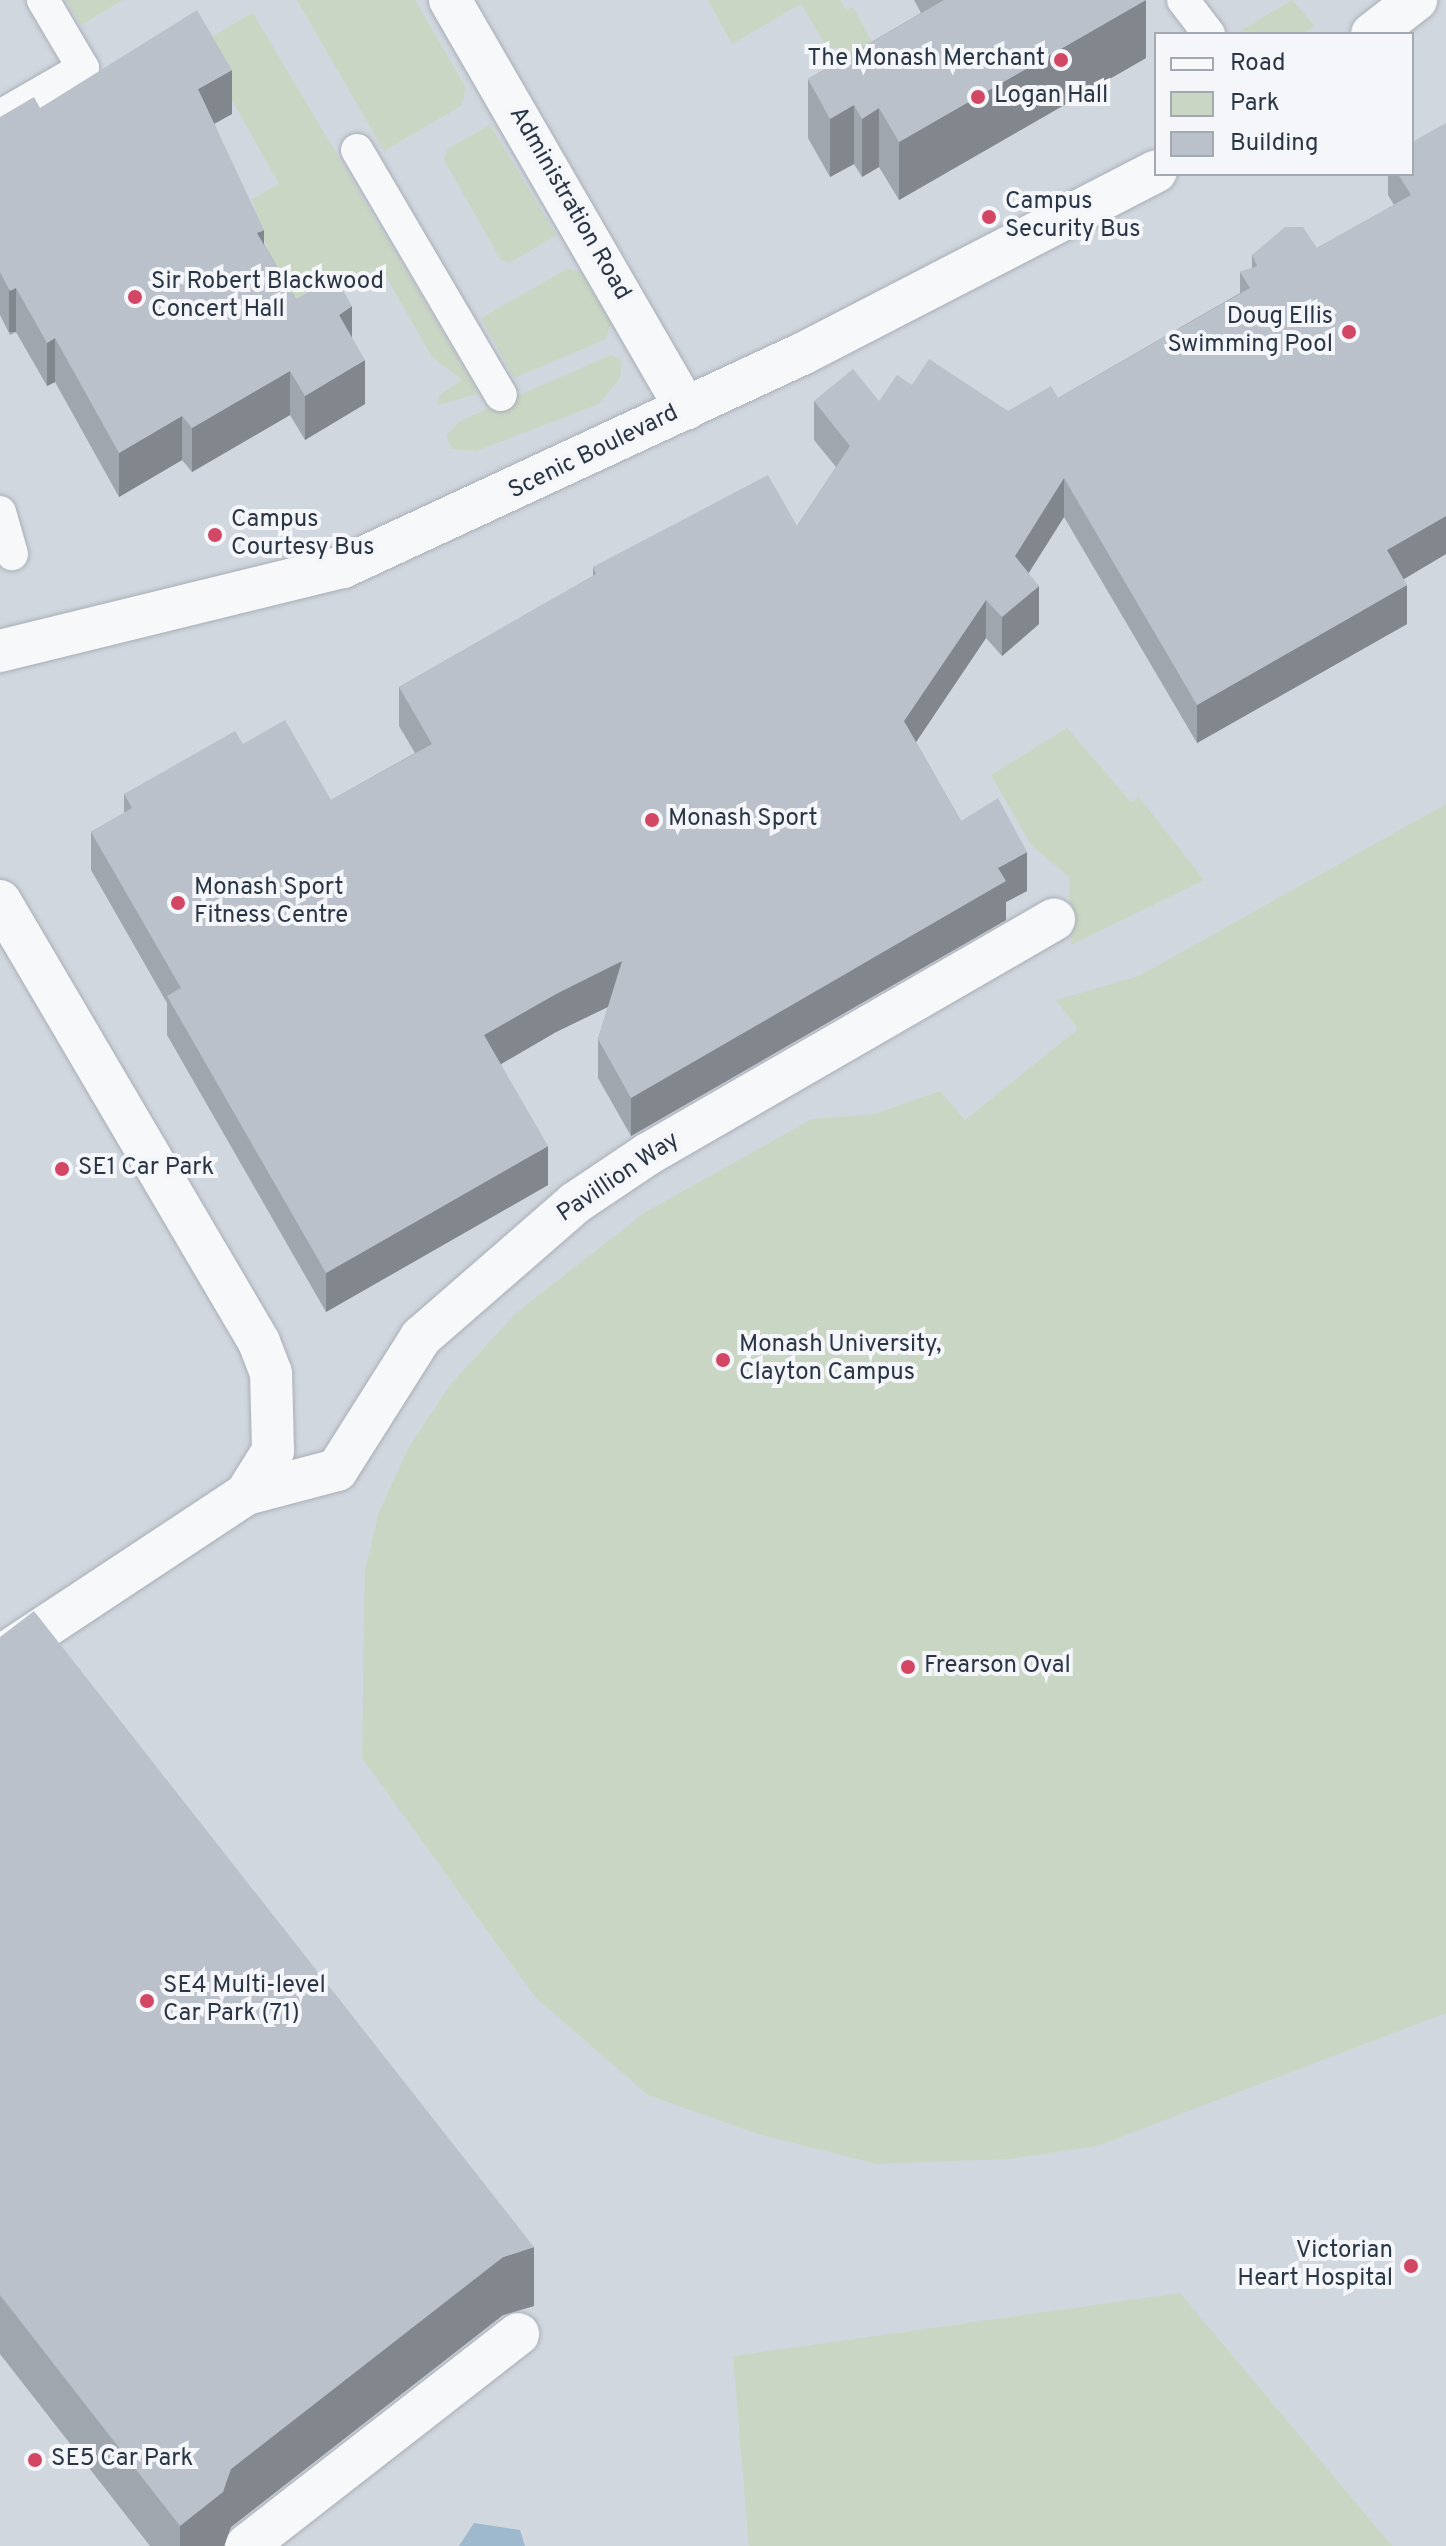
<!DOCTYPE html>
<style>
body{margin:0}
#map{position:relative;width:1446px;height:2546px;overflow:hidden;background:#e4e7ec;font-family:Overpass,sans-serif}
div>[style]{position:absolute}
[style*='--x']{left:calc(var(--x)*1px);top:calc(var(--y)*1px);width:calc(var(--w)*1px);rotate:calc(var(--a)*1deg)}
.built>*{inset:0;background:#d1d7de}
.green>*{inset:0;background:#cad6c4}
.water>*{inset:0;background:#9eb8cd}
.roads{filter:drop-shadow(0 0 2px #a8aeb7) drop-shadow(0 0 2px #a8aeb7)}
.pedestrian>*{height:32px;margin:-16px;padding:0 16px;transform-origin:16px;border-radius:16px;background:#f7f8fa}
.minor>*{height:42px;margin:-21px;padding:0 21px;transform-origin:21px;border-radius:21px;background:#f7f8fa}
.wall>*{inset:0;background:#a0a6ae}
.shaded-wall>*{inset:0;background:#82878d;transform-origin:0 0}
.building>*{inset:0;background:#bac1ca}
.dots>*{width:22px;height:22px;translate:-50% -50%;box-sizing:border-box;border:4px solid #f4f6f9;border-radius:50%}
span{translate:-50% -50%;white-space:nowrap;text-align:center;line-height:1.15;-webkit-text-stroke:8px #f4f6f9;paint-order:stroke}
.poi-label{font-size:24px;color:#2a3645}
.right{translate:-100% -50%;text-align:right}
.left{translate:0 -50%;text-align:left}
.street-label{font-size:24px;color:#2a3645}
.legend{position:absolute;left:1154px;top:32px;width:260px;height:144px;box-sizing:border-box;background:#f4f6f9;border:2px solid #a3a9b1;margin:0;padding:10px 14px;list-style:none;font-size:24px;color:#2a3645}
.legend li{display:flex;align-items:center;gap:16px;height:40px}
.legend b{width:40px;border:2px solid #a3a9b1}
</style>
<div id="map">
<div class="built">
<div style="clip-path:polygon(evenodd,0 0,1446px 0,1446px 2546px,0 2546px,0 0,1156px 34px,1412px 34px,1412px 174px,1156px 174px,1156px 34px)"></div>
</div>
<div class="green">
<div style="clip-path:polygon(66px 0,123px 0,81px 25px)"></div>
<div style="clip-path:polygon(297px 0,415px 0,466px 88px,461px 106px,384px 151px)"></div>
<div style="clip-path:polygon(708px 0,840px 0,846px 10px,853px 7px,876px 49px,846px 66px,836px 47px,829px 51px,801px 4px,732px 44px)"></div>
<div style="clip-path:polygon(1292px 0,1315px 26px,1303px 34px,1240px 31px)"></div>
<div style="clip-path:polygon(253px 13px,479px 394px,437px 405px,440px 394px,462px 380px,432px 357px,380px 266px,289px 318px,252px 199px,279px 184px,200px 43px)"></div>
<div style="clip-path:polygon(490px 125px,556px 235px,510px 263px,501px 260px,444px 160px,447px 149px)"></div>
<div style="clip-path:polygon(569px 268px,581px 273px,611px 323px,606px 339px,514px 378px,481px 318px)"></div>
<div style="clip-path:polygon(611px 355px,622px 361px,620px 378px,599px 404px,476px 451px,452px 449px,446px 436px,458px 422px)"></div>
<div style="clip-path:polygon(1067px 728px,1131px 802px,1139px 797px,1204px 880px,1071px 945px,1069px 877px,1031px 845px,991px 775px)"></div>
<div style="clip-path:polygon(1446px 804px,1446px 2013px,1097px 2146px,1009px 2159px,877px 2164px,758px 2134px,648px 2095px,536px 1998px,362px 1758px,365px 1571px,379px 1512px,409px 1447px,450px 1385px,515px 1314px,644px 1213px,812px 1119px,875px 1114px,940px 1091px,965px 1120px,1078px 1029px,1056px 1000px,1139px 976px)"></div>
<div style="clip-path:polygon(1180px 2293px,1392px 2546px,749px 2546px,733px 2356px)"></div>
</div>
<div class="water">
<div style="clip-path:polygon(474px 2523px,520px 2530px,525px 2546px,459px 2546px)"></div>
</div>
<div class="roads">
<div class="pedestrian">
<div style="--x:1183;--y:0;--w:43;--a:52.6"></div>
<div style="--x:0;--y:116;--w:96;--a:-30"></div>
<div style="--x:83;--y:68;--w:79;--a:-120.5"></div>
<div style="--x:357;--y:150;--w:284;--a:59.6"></div>
<div style="--x:0;--y:512;--w:44;--a:74.1"></div>
</div>
<div class="minor">
<div style="--x:450;--y:0;--w:472;--a:60"></div>
<div style="--x:1372;--y:34;--w:56;--a:-37.7"></div>
<div style="--x:0;--y:651;--w:353;--a:-13.8"></div>
<div style="--x:343;--y:567;--w:508;--a:-24.9"></div>
<div style="--x:804;--y:353;--w:396;--a:-27.3"></div>
<div style="--x:0;--y:901;--w:511;--a:59.57"></div>
<div style="--x:259;--y:1342;--w:33;--a:69"></div>
<div style="--x:271;--y:1373;--w:78;--a:88.5"></div>
<div style="--x:273;--y:1451;--w:51;--a:122.1"></div>
<div style="--x:246;--y:1494;--w:295;--a:146.5"></div>
<div style="--x:246;--y:1494;--w:94;--a:-14.8"></div>
<div style="--x:337;--y:1470;--w:157;--a:-57.7"></div>
<div style="--x:421;--y:1337;--w:204;--a:-41"></div>
<div style="--x:575;--y:1203;--w:88;--a:-33.9"></div>
<div style="--x:648;--y:1154;--w:469;--a:-30"></div>
<div style="--x:246;--y:2546;--w:345;--a:-37.9"></div>
</div>
</div>
<div class="wall">
<div style="clip-path:polygon(914px 0,1146px 0,1146px 58px,899px 200px,879px 167px,862px 177px,854px 164px,830px 177px,808px 138px,808px 79px,921px 13px)"></div>
<div style="clip-path:polygon(40px 108px,232px 114px,214px 123px,264px 244px,296px 299px,352px 338px,365px 404px,305px 440px,290px 415px,192px 472px,182px 460px,119px 497px,55px 382px,47px 386px,16px 332px,10px 335px,0 315px,0 117px)"></div>
<div style="clip-path:polygon(1446px 123px,1446px 554px,1404px 579px,1407px 624px,1197px 743px,1064px 517px,1029px 573px,1039px 624px,1002px 656px,986px 638px,916px 742px,961px 821px,1027px 891px,1006px 902px,1006px 920px,631px 1136px,598px 1078px,598px 1039px,608px 1007px,556px 1032px,501px 1064px,548px 1185px,326px 1312px,167px 1035px,167px 1003px,91px 870px,91px 832px,124px 813px,124px 794px,243px 744px,331px 800px,415px 753px,399px 726px,399px 687px,593px 576px,593px 567px,797px 526px,836px 467px,814px 440px,814px 401px,879px 401px,912px 385px,1008px 411px,1058px 398px,1240px 293px,1240px 272px,1252px 268px,1252px 255px,1317px 248px,1394px 205px,1388px 195px,1388px 174px,1412px 174px)"></div>
<div style="clip-path:polygon(0 1637px,534px 2306px,503px 2315px,231px 2527px,224px 2546px,150px 2546px,0 2354px)"></div>
</div>
<div class="shaded-wall">
<div style="clip-path:polygon(1146px 0,1146px 58px,899px 200px,899px 142px)"></div>
<div style="clip-path:polygon(232px 70px,232px 114px,198px 133px,198px 89px)"></div>
<div style="clip-path:polygon(854px 105px,854px 164px,830px 177px,830px 119px)"></div>
<div style="clip-path:polygon(879px 108px,879px 167px,862px 177px,862px 119px)"></div>
<div style="clip-path:polygon(264px 230px,264px 274px,257px 233px)"></div>
<div style="left:16px;top:288px;width:44px;height:7px;rotate:90deg"></div>
<div style="clip-path:polygon(352px 306px,352px 350px,339px 315px)"></div>
<div style="clip-path:polygon(55px 338px,55px 382px,47px 386px,47px 343px)"></div>
<div style="clip-path:polygon(365px 360px,365px 404px,305px 440px,305px 396px)"></div>
<div style="clip-path:polygon(290px 371px,290px 415px,192px 472px,192px 428px)"></div>
<div style="clip-path:polygon(182px 416px,182px 460px,119px 497px,119px 453px)"></div>
<div style="clip-path:polygon(1064px 478px,1064px 517px,1015px 594px,1015px 556px)"></div>
<div style="clip-path:polygon(1446px 516px,1446px 554px,1387px 589px,1387px 550px)"></div>
<div style="clip-path:polygon(1407px 585px,1407px 624px,1197px 743px,1197px 705px)"></div>
<div style="clip-path:polygon(1039px 586px,1039px 624px,1002px 656px,1002px 617px)"></div>
<div style="clip-path:polygon(986px 600px,986px 638px,904px 760px,904px 721px)"></div>
<div style="clip-path:polygon(1027px 852px,1027px 891px,1006px 902px,1006px 920px,631px 1136px,631px 1098px,998px 868px)"></div>
<div style="clip-path:polygon(622px 961px,622px 1000px,556px 1032px,484px 1074px,484px 1035px,556px 994px)"></div>
<div style="clip-path:polygon(548px 1146px,548px 1185px,326px 1312px,326px 1273px)"></div>
<div style="clip-path:polygon(534px 2247px,534px 2306px,503px 2315px,231px 2527px,224px 2546px,180px 2546px,180px 2526px,231px 2469px,503px 2257px)"></div>
</div>
<div class="building">
<div style="clip-path:polygon(944px 0,1146px 0,899px 142px,879px 108px,862px 119px,854px 105px,830px 119px,808px 79px)"></div>
<div style="clip-path:polygon(197px 10px,232px 70px,198px 89px,264px 230px,257px 233px,296px 299px,335px 277px,352px 306px,339px 315px,365px 360px,305px 396px,290px 371px,192px 428px,182px 416px,119px 453px,55px 338px,47px 343px,16px 288px,10px 291px,0 272px,0 117px,34px 97px,40px 108px)"></div>
<div style="clip-path:polygon(1446px 123px,1446px 516px,1387px 550px,1407px 585px,1197px 705px,1064px 478px,1015px 556px,1039px 586px,1002px 617px,986px 600px,904px 721px,961px 821px,998px 798px,1027px 852px,998px 868px,1006px 881px,631px 1098px,598px 1039px,622px 961px,556px 994px,484px 1035px,548px 1146px,326px 1273px,167px 996px,181px 988px,91px 832px,132px 808px,124px 794px,235px 731px,243px 744px,285px 720px,331px 800px,432px 744px,399px 687px,596px 574px,593px 567px,768px 475px,797px 526px,850px 446px,814px 401px,853px 369px,879px 401px,897px 375px,912px 385px,929px 359px,1008px 411px,1051px 386px,1058px 398px,1250px 288px,1240px 272px,1257px 266px,1252px 255px,1285px 227px,1303px 227px,1317px 248px,1411px 195px,1398px 174px,1412px 174px,1412px 142px)"></div>
<div style="clip-path:polygon(34px 1611px,534px 2247px,503px 2257px,231px 2469px,223px 2492px,180px 2526px,0 2295px,0 1637px)"></div>
</div>
<div class="dots">
<div style="left:1061px;top:60px;background:#d34664"></div>
<div style="left:978px;top:97px;background:#d34664"></div>
<div style="left:989px;top:217px;background:#d34664"></div>
<div style="left:135px;top:297px;background:#d34664"></div>
<div style="left:1349px;top:332px;background:#d34664"></div>
<div style="left:215px;top:535px;background:#d34664"></div>
<div style="left:652px;top:820px;background:#d34664"></div>
<div style="left:178px;top:903px;background:#d34664"></div>
<div style="left:62px;top:1169px;background:#d34664"></div>
<div style="left:723px;top:1360px;background:#d34664"></div>
<div style="left:908px;top:1667px;background:#d34664"></div>
<div style="left:147px;top:2001px;background:#d34664"></div>
<div style="left:1411px;top:2266px;background:#d34664"></div>
<div style="left:35px;top:2460px;background:#d34664"></div>
</div>
<div class="poi-label">
<span class="right" style="left:1045px;top:60px">The Monash Merchant</span>
<span class="left" style="left:994px;top:97px">Logan Hall</span>
<span class="left" style="left:1005px;top:217px">Campus<br>Security Bus</span>
<span class="left" style="left:151px;top:297px">Sir Robert Blackwood<br>Concert Hall</span>
<span class="right" style="left:1333px;top:332px">Doug Ellis<br>Swimming Pool</span>
<span class="left" style="left:231px;top:535px">Campus<br>Courtesy Bus</span>
<span class="left" style="left:668px;top:820px">Monash Sport</span>
<span class="left" style="left:194px;top:903px">Monash Sport<br>Fitness Centre</span>
<span class="left" style="left:78px;top:1169px">SE1 Car Park</span>
<span class="left" style="left:739px;top:1360px">Monash University,<br>Clayton Campus</span>
<span class="left" style="left:924px;top:1667px">Frearson Oval</span>
<span class="left" style="left:163px;top:2001px">SE4 Multi-level<br>Car Park (71)</span>
<span class="right" style="left:1393px;top:2266px">Victorian<br>Heart Hospital</span>
<span class="left" style="left:51px;top:2460px">SE5 Car Park</span>
</div>
<div class="street-label">
<span style="left:569px;top:204px;rotate:60deg">Administration Road</span>
<span style="left:594px;top:453px;rotate:-26deg">Scenic Boulevard</span>
<span style="left:619px;top:1178px;rotate:-34deg">Pavillion Way</span>
</div>
<ul class="legend">
<li><b style="height:10px;background:#f7f8fa"></b>Road</li>
<li><b style="height:22px;background:#cad6c4"></b>Park</li>
<li><b style="height:22px;background:#bac1ca"></b>Building</li>
</ul>
</div>
